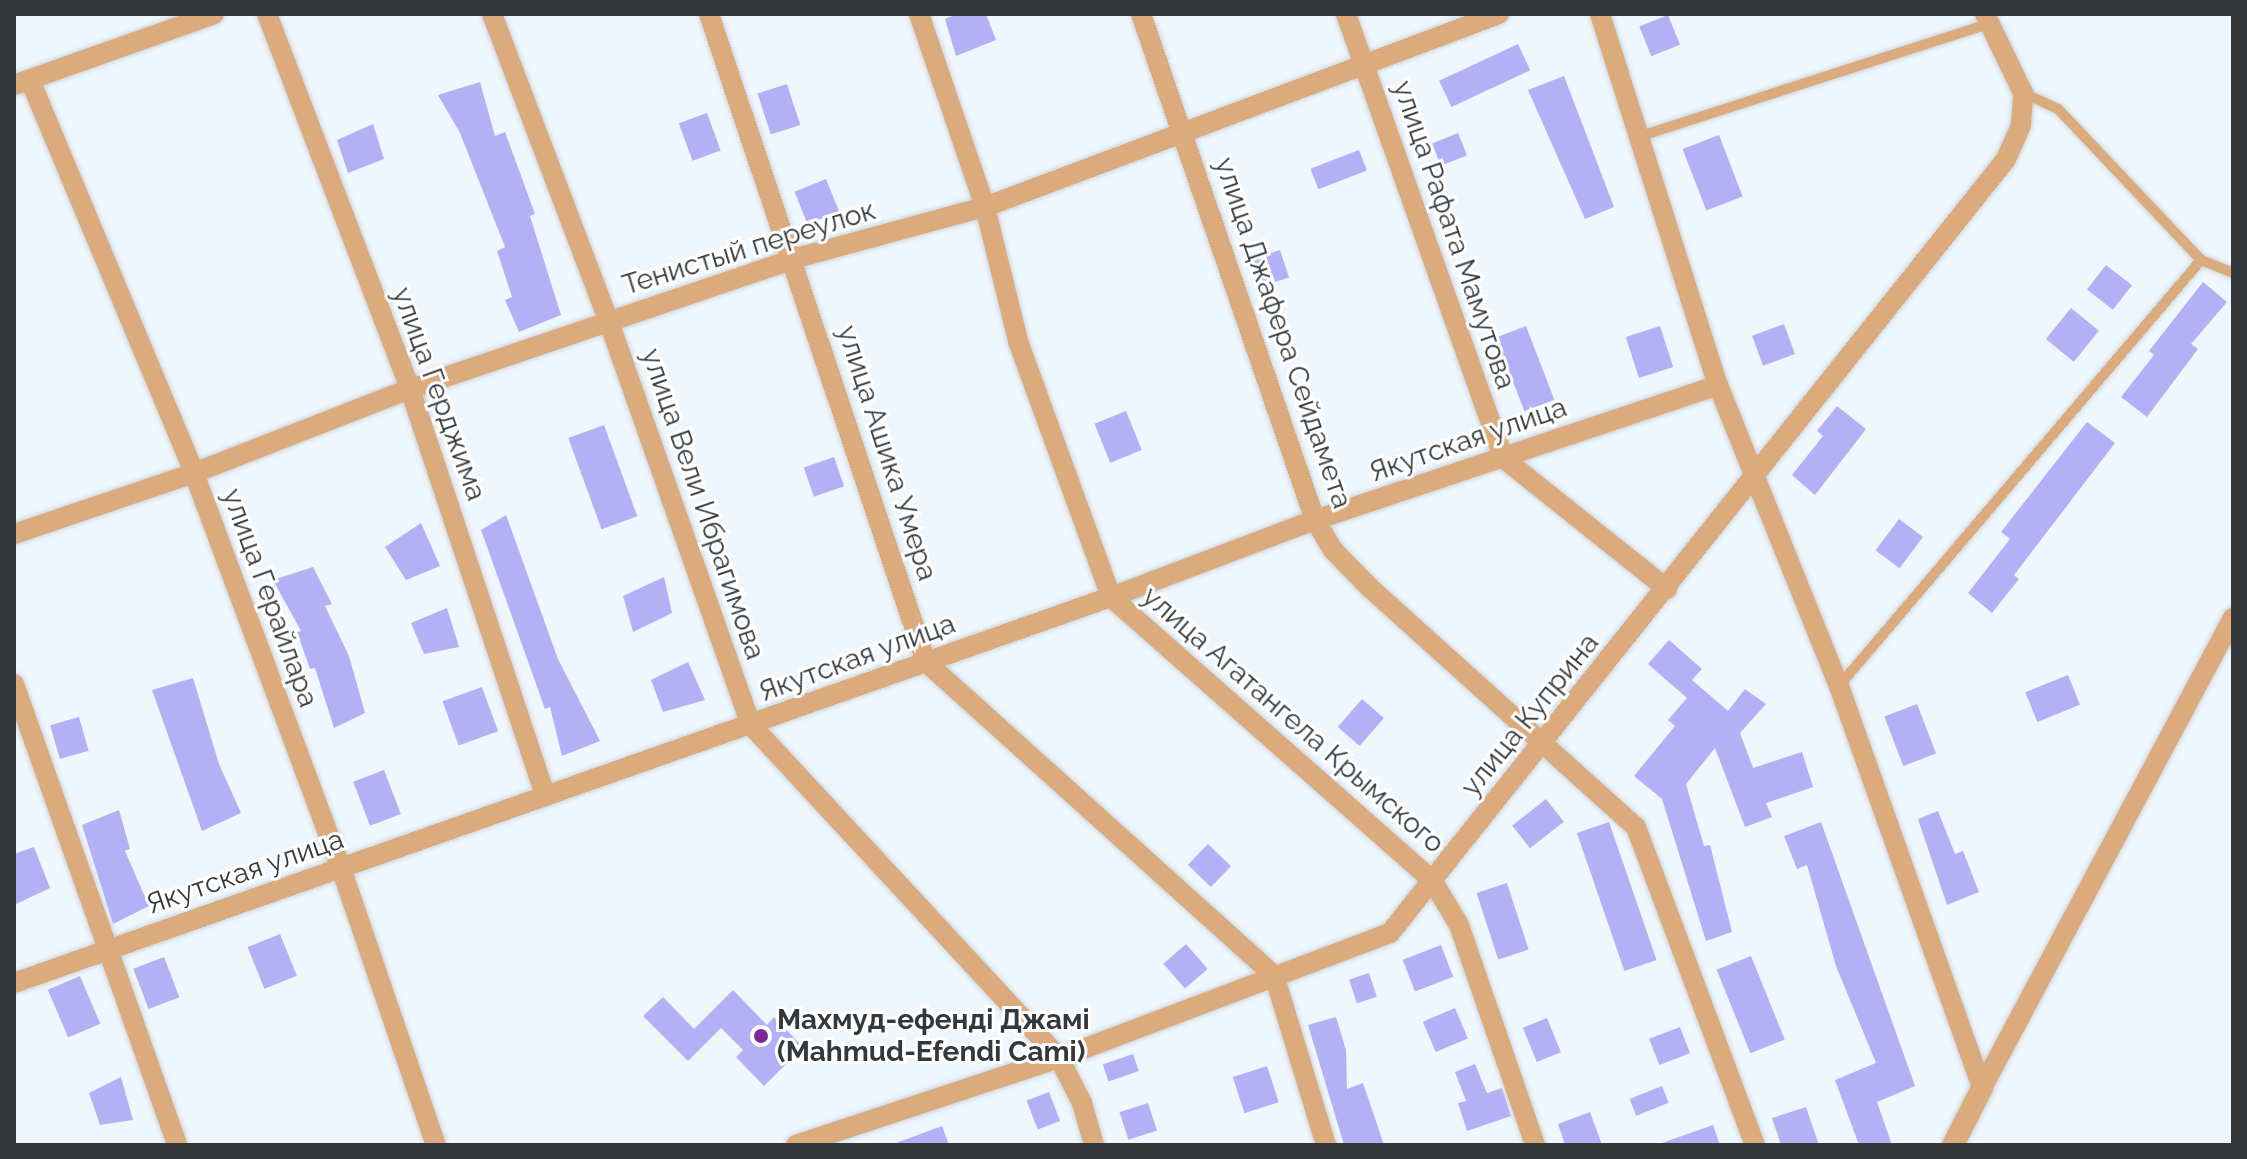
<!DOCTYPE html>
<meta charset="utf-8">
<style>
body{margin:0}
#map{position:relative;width:2247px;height:1159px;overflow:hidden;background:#eff7fe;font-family:Raleway,sans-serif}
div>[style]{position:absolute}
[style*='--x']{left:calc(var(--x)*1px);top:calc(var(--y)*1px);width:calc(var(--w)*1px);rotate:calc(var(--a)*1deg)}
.building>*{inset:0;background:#b4b0f6;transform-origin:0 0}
.roads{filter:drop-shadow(0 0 2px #cdd5db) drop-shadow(0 0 2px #cdd5db)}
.service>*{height:10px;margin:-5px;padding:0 5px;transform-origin:5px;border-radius:5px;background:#dbaa7d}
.minor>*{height:20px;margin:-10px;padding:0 10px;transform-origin:10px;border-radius:10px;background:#dbaa7d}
.tertiary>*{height:22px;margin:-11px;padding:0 11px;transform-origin:11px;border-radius:11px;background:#dbaa7d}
.dots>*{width:22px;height:22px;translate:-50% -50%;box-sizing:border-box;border:4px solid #fff;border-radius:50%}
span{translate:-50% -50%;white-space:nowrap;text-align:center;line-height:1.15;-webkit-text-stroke:6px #fff;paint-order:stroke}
.street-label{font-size:28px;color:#34383b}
.poi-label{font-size:28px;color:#34383b;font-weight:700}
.left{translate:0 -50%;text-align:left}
.frame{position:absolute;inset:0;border:16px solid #34383b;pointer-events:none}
</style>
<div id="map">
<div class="building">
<div style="clip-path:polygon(957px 14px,986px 14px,996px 40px,956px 56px,945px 19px)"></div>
<div style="left:1668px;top:15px;width:32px;height:31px;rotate:68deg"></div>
<div style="left:1518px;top:44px;width:29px;height:87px;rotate:65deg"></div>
<div style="clip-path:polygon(1564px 76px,1614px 207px,1585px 219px,1528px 90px)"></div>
<div style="clip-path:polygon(480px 82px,495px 136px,505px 132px,535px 214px,530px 216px,561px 315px,519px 332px,505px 300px,512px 297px,497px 251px,505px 247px,460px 133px,438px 95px)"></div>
<div style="left:787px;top:84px;width:43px;height:31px;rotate:72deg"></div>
<div style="left:707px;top:113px;width:40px;height:30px;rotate:70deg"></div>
<div style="clip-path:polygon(373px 124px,384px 159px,348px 173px,337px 140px)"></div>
<div style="left:1458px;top:133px;width:24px;height:28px;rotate:68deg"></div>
<div style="left:1719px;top:135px;width:66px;height:39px;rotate:69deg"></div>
<div style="left:1359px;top:150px;width:22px;height:52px;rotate:69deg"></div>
<div style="left:826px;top:179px;width:35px;height:34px;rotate:68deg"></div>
<div style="left:1280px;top:250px;width:29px;height:28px;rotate:72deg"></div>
<div style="left:2106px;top:265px;width:33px;height:31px;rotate:38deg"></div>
<div style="clip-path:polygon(2203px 282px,2227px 302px,2191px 344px,2198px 349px,2147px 417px,2121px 397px,2154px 355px,2149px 351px)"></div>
<div style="left:2071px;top:308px;width:36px;height:40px;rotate:39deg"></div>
<div style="left:1784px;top:324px;width:32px;height:34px;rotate:70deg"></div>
<div style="left:1526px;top:326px;width:79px;height:32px;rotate:69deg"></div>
<div style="left:1660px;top:326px;width:43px;height:36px;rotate:72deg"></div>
<div style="clip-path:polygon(1837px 406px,1866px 429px,1815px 495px,1792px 475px,1823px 436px,1817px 431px)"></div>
<div style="left:1126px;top:411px;width:42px;height:34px;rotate:68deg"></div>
<div style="clip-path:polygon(2087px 422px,2115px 443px,2014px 575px,2019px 579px,1992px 613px,1968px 593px,2010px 539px,2001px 532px)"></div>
<div style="left:604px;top:425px;width:97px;height:38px;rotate:70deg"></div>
<div style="left:834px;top:457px;width:31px;height:32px;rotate:71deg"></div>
<div style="clip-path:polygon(506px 515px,558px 659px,600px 741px,562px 756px,550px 707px,545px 709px,481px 530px)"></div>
<div style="left:1899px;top:519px;width:30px;height:39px;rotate:37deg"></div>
<div style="clip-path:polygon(421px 523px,440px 566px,406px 580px,385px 547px)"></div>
<div style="clip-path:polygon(313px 567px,332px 604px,325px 606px,349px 656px,365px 713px,334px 728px,315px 668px,310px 669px,297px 632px,301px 631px,273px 580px)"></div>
<div style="clip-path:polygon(664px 577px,672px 613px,633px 632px,623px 596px)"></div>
<div style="clip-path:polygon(447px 608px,459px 647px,424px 654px,411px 623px)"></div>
<div style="clip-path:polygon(1669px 640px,1702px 669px,1692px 680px,1728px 711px,1745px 689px,1766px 704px,1740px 733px,1753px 768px,1802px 752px,1813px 787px,1766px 803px,1772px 817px,1745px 827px,1715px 748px,1686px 784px,1704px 846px,1710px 845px,1732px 932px,1706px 941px,1662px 799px,1634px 776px,1675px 726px,1668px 720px,1687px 698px,1648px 664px)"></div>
<div style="clip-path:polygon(688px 662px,705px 700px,663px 712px,651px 680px)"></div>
<div style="left:2068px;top:675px;width:32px;height:46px;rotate:68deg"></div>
<div style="clip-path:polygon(193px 678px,219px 764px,241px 813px,202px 831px,152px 690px)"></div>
<div style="left:482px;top:687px;width:47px;height:42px;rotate:70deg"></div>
<div style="left:1362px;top:699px;width:29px;height:37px;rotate:41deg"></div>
<div style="left:1917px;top:704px;width:53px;height:35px;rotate:69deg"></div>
<div style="left:79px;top:717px;width:35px;height:30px;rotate:74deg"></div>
<div style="left:384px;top:770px;width:47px;height:33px;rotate:69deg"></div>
<div style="left:1546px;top:799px;width:29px;height:43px;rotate:52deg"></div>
<div style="clip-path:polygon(119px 810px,130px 849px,125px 851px,149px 906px,113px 924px,82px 825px)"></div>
<div style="clip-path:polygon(1938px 811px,1955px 854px,1963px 851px,1979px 892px,1947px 905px,1918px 819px)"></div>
<div style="left:1609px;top:822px;width:146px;height:34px;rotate:71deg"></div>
<div style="clip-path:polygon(1821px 822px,1915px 1086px,1877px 1102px,1892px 1145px,1859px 1145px,1835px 1080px,1876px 1063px,1836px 966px,1807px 865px,1797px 869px,1784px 836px)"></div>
<div style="left:1208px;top:844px;width:32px;height:29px;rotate:44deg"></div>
<div style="clip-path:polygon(34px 847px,50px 888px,14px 905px,14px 854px)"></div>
<div style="left:1507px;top:883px;width:70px;height:32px;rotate:72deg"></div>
<div style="left:280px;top:934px;width:45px;height:35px;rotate:68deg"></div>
<div style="left:1186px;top:944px;width:33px;height:30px;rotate:49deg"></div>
<div style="left:1441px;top:945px;width:34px;height:41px;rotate:69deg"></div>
<div style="left:1751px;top:956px;width:90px;height:37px;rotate:68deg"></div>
<div style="left:164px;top:957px;width:43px;height:33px;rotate:69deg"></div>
<div style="left:1369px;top:973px;width:25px;height:21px;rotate:72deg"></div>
<div style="left:80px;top:976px;width:52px;height:35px;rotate:67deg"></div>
<div style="clip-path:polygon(733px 990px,767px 1025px,774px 1017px,803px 1047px,764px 1086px,736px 1057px,743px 1050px,721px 1028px,688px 1061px,643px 1016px,663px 997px,694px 1029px)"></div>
<div style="left:1455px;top:1008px;width:33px;height:35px;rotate:67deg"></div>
<div style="clip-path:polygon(1336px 1017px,1346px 1050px,1347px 1089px,1363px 1083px,1384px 1145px,1344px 1145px,1308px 1025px)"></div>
<div style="left:1547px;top:1018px;width:37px;height:26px;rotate:68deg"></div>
<div style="left:1680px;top:1027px;width:28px;height:33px;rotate:69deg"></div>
<div style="left:1133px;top:1054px;width:18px;height:32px;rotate:71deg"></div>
<div style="clip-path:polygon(1475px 1064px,1487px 1093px,1502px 1088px,1511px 1116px,1467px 1131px,1458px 1103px,1466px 1101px,1455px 1072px)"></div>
<div style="left:1267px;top:1066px;width:38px;height:36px;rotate:72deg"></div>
<div style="clip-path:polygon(121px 1077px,133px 1120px,100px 1125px,89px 1093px)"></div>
<div style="left:1662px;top:1086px;width:18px;height:35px;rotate:68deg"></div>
<div style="left:1049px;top:1092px;width:31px;height:24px;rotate:69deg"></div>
<div style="left:1148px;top:1103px;width:29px;height:30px;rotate:72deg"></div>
<div style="clip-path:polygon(1806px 1107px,1819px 1145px,1781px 1145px,1772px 1118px)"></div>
<div style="clip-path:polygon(1590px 1112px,1602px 1145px,1565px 1145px,1558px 1124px)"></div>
<div style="clip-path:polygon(1713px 1125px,1720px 1145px,1663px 1145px,1662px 1143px)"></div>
<div style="clip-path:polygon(942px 1126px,949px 1145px,896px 1145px,896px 1143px)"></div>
</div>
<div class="roads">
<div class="service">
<div style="--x:1638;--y:137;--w:367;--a:-17.9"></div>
<div style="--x:2201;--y:260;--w:35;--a:22"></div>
<div style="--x:1839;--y:686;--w:559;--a:-49.64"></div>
<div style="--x:2201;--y:260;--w:208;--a:-133.4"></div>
<div style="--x:2058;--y:109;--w:38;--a:-155"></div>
</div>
<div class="minor">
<div style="--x:267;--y:14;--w:401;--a:69.1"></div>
<div style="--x:410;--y:389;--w:429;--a:71.6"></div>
<div style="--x:492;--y:14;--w:329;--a:69.2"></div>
<div style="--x:609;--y:322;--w:427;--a:70.6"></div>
<div style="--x:751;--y:725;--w:454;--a:47.2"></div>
<div style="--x:1059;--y:1058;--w:51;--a:62.9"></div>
<div style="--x:1082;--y:1103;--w:44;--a:74.1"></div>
<div style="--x:709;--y:14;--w:683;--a:71.49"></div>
<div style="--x:926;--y:662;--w:468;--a:42"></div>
<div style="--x:1274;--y:975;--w:178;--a:73"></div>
<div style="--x:919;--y:14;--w:204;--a:71.1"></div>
<div style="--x:985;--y:207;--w:141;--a:76.1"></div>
<div style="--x:1019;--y:344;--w:269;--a:70"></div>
<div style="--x:1111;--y:597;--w:428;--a:41.4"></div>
<div style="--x:1432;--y:880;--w:52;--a:59"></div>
<div style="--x:1459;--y:925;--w:233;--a:70.9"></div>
<div style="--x:1141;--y:14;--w:535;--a:71.02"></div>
<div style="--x:1315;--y:520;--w:35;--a:59"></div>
<div style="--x:1333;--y:550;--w:50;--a:45.8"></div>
<div style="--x:1368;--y:586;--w:360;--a:42"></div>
<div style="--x:1636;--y:827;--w:340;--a:69.5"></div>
<div style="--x:1346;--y:14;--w:471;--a:70.5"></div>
<div style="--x:1503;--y:458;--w:210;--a:38.6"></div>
<div style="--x:1600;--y:14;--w:389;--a:72.4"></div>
<div style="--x:1718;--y:385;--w:324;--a:68.1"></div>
<div style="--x:1839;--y:686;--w:427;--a:70.4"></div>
<div style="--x:30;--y:80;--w:426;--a:67.3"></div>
<div style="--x:194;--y:473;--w:421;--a:69.6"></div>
<div style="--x:341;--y:868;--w:293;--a:71.1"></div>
<div style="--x:14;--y:85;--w:212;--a:-19.5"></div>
<div style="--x:14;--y:534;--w:190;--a:-18.7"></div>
<div style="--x:194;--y:473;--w:232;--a:-21.3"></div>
<div style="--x:410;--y:389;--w:404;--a:-18.7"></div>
<div style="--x:793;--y:259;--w:199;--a:-15.2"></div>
<div style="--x:985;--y:207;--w:549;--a:-20.58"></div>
<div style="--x:14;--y:684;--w:489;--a:70.5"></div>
<div style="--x:14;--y:983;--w:1163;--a:-19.39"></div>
<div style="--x:1111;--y:597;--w:218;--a:-20.7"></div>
<div style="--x:1315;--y:520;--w:425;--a:-18.5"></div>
<div style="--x:1982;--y:1088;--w:533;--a:-61.9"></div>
<div style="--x:796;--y:1145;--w:277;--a:-18.3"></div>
<div style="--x:1059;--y:1058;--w:354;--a:-20.7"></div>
<div style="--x:1390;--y:933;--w:989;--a:-51.48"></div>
<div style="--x:2006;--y:159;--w:37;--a:-66"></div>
<div style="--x:2021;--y:125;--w:32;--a:-86"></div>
<div style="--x:2023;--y:93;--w:88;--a:-115.7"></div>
</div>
<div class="tertiary">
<div style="--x:1953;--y:1145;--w:64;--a:-63"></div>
</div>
</div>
<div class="dots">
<div style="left:761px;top:1036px;background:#7b2898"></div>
</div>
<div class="street-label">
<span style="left:1454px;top:235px;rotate:71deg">улица Рафата Мамутова</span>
<span style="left:749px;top:248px;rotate:-17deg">Тенистый переулок</span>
<span style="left:1283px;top:333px;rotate:71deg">улица Джафера Сейдамета</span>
<span style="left:439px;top:394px;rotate:70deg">улица Герджима</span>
<span style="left:1468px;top:440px;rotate:-19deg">Якутская улица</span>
<span style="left:887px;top:453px;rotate:72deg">улица Ашика Умера</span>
<span style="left:703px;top:504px;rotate:71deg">улица Вели Ибрагимова</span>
<span style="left:270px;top:598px;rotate:70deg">улица Герайлара</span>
<span style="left:857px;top:658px;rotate:-20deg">Якутская улица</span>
<span style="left:1530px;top:715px;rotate:-51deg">улица Куприна</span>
<span style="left:1293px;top:720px;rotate:41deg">улица Агатангела Крымского</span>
<span style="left:245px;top:872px;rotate:-19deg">Якутская улица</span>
</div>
<div class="poi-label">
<span class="left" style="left:777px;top:1036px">Махмуд-ефенді Джамі<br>(Mahmud-Efendi Cami)</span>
</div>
<div class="frame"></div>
</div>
